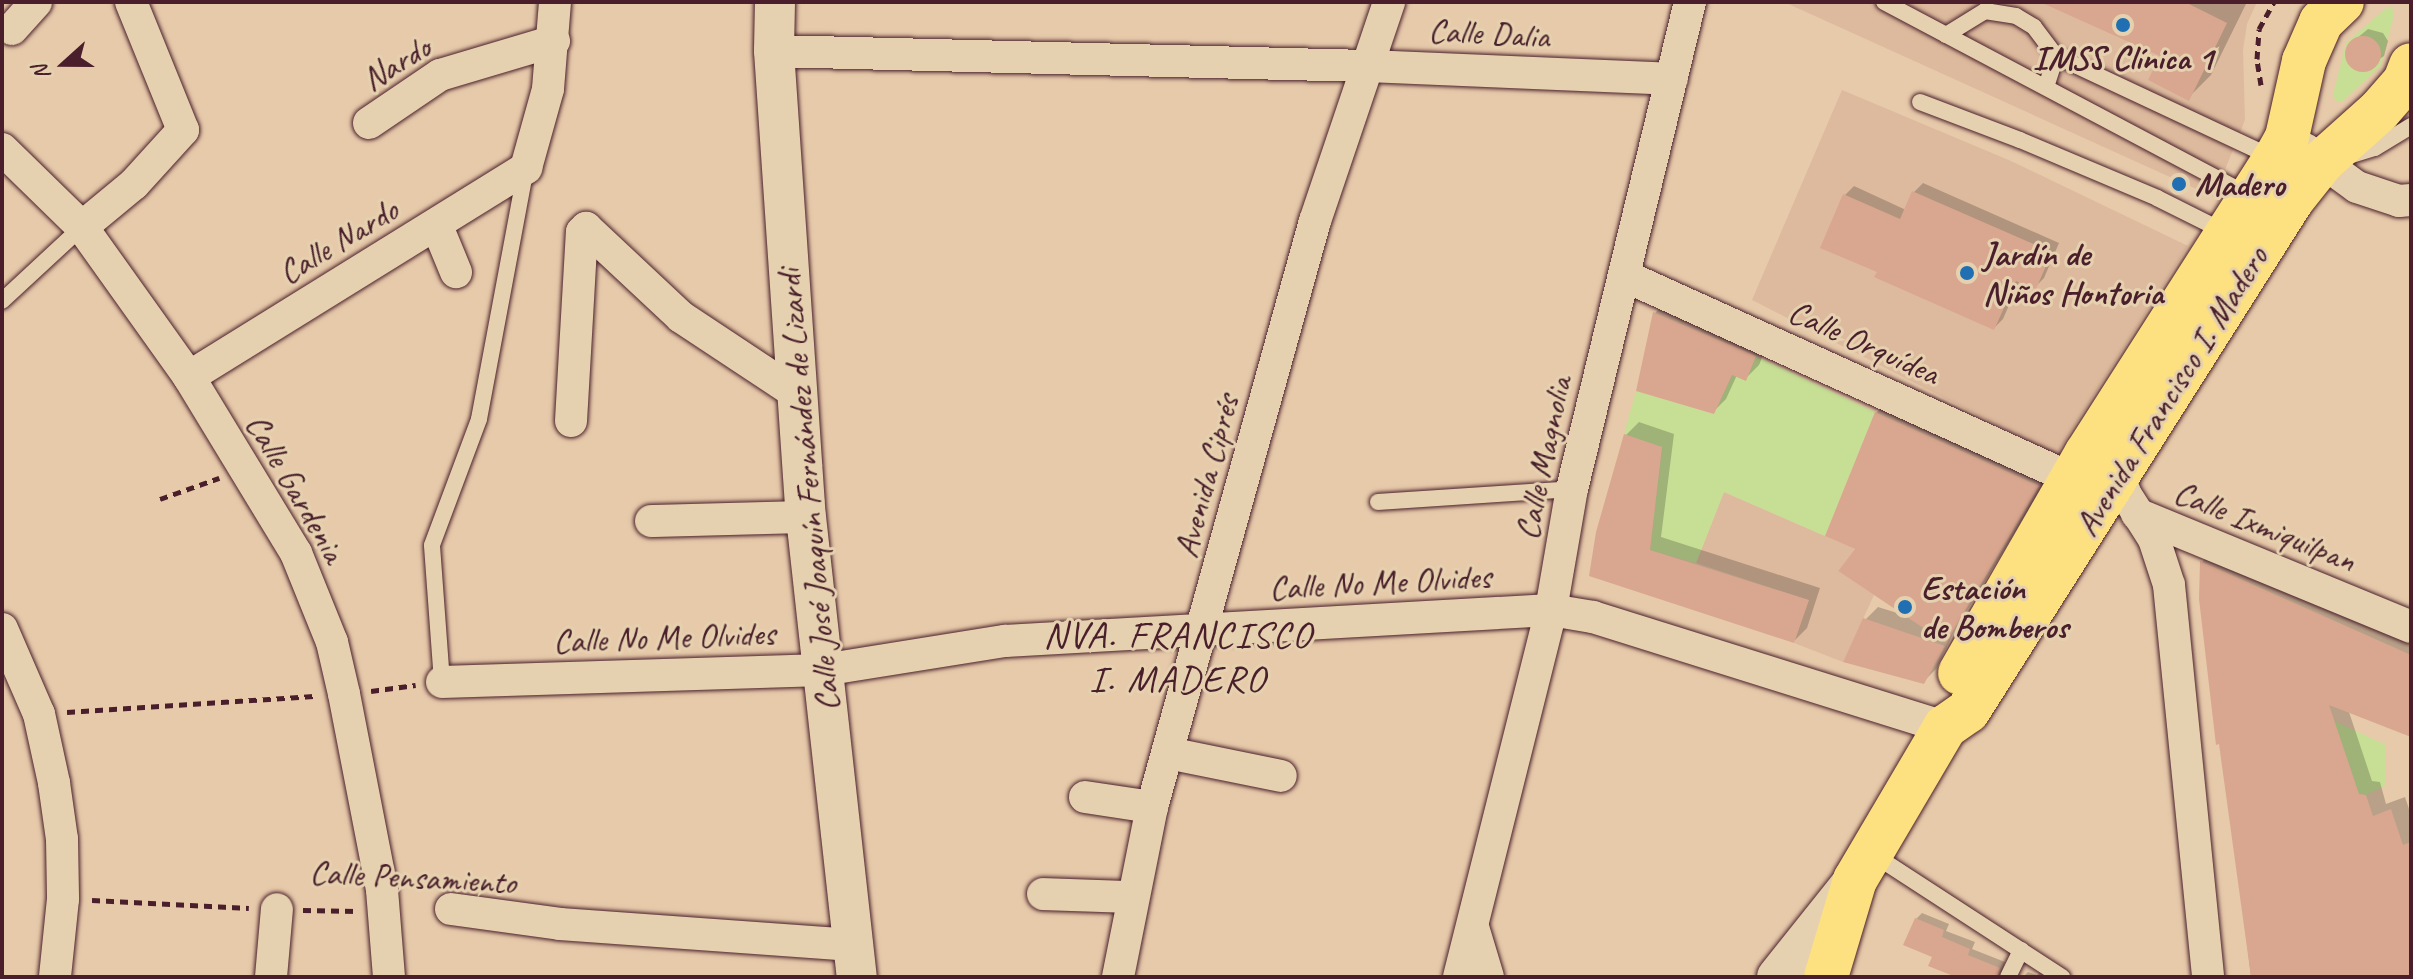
<!DOCTYPE html>
<meta charset="utf-8">
<style>
body{margin:0}
#map{position:relative;width:2413px;height:979px;overflow:hidden;background:#e7caaa;font-family:Caveat,sans-serif}
div>[style]{position:absolute}
[style*='--x']{left:calc(var(--x)*1px);top:calc(var(--y)*1px);width:calc(var(--w)*1px);rotate:calc(var(--a)*1deg)}
.built>*{inset:0;background:#ddba9d}
.green>*{inset:0;background:#c7df95}
.shadow>*{inset:0;background:#0003}
.building>*{inset:0;background:#d9a78f}
.round{border-radius:50%}
.path>*{height:5px;margin-top:-2.5px;transform-origin:0;background:repeating-linear-gradient(90deg,#4a1f2b 0 8px,transparent 0 14px)}
.roads{filter:drop-shadow(0 0 2px #4a1f2b) drop-shadow(0 0 2px #4a1f2b)}
.service>*{height:16px;margin:-8px;padding:0 8px;transform-origin:8px;border-radius:8px;background:#e5d1af}
.minor>*{height:32px;margin:-16px;padding:0 16px;transform-origin:16px;border-radius:16px;background:#e5d1af}
.tertiary>*{height:40px;margin:-20px;padding:0 20px;transform-origin:20px;border-radius:20px;background:#e5d1af}
.primary>*{height:44px;margin:-22px;padding:0 22px;transform-origin:22px;border-radius:22px;background:#fde080}
.dots>*{width:22px;height:22px;translate:-50% -50%;box-sizing:border-box;border:4px solid #e5d1af;border-radius:50%}
span{translate:-50% -50%;white-space:nowrap;text-align:center;line-height:1.15;-webkit-text-stroke:6px #e5d1af;paint-order:stroke}
.street-label{font-size:34px;color:#4a1f2b}
.poi-label{font-size:34px;color:#4a1f2b;font-weight:700}
.left{translate:0 -50%;text-align:left}
.quarter-label{font-size:38px;color:#4a1f2b;letter-spacing:2px}
.frame{position:absolute;inset:0;border:4px solid #4a1f2b;pointer-events:none}
.north{position:absolute;left:24px;top:24px;width:80px;height:80px;-webkit-text-stroke:6px #e5d1af;paint-order:stroke;rotate:249deg;font-size:22px;font-weight:700;line-height:32px;text-align:center;color:#4a1f2b}
.north::after{content:'';display:block;margin:auto;width:28px;height:36px;background:#4a1f2b;clip-path:polygon(50% 0,100% 100%,50% 72%,0 100%)}
</style>
<div id="map">
<div class="built">
<div style="clip-path:polygon(1784px 2px,2257px 2px,2247px 24px,2243px 50px,2245px 120px,2214px 197px)"></div>
<div style="clip-path:polygon(1842px 90px,2011px 161px,2188px 246px,2056px 455px,1752px 300px)"></div>
<div style="clip-path:polygon(1724px 492px,1855px 549px,1838px 571px,1874px 595px,1843px 662px,1794px 643px,1808px 600px,1696px 563px)"></div>
</div>
<div class="green">
<div style="clip-path:polygon(2392px 7px,2394px 15px,2381px 66px,2343px 101px,2336px 101px,2333px 95px,2346px 43px,2385px 9px)"></div>
<div style="clip-path:polygon(1756px 356px,1875px 412px,1825px 536px,1724px 492px,1696px 563px,1650px 550px,1662px 447px,1624px 434px,1636px 391px,1714px 414px,1732px 375px,1746px 380px)"></div>
<div style="clip-path:polygon(2334px 721px,2386px 745px,2386px 785px,2366px 795px,2359px 794px)"></div>
</div>
<div class="shadow">
<div style="clip-path:polygon(2045px 2px,2247px 2px,2211px 75px,2188px 98px,2163px 55px)"></div>
<div style="clip-path:polygon(2368px 29px,2383px 33px,2388px 41px,2384px 56px,2365px 69px,2355px 67px,2348px 59px,2351px 43px)"></div>
<div style="clip-path:polygon(1923px 183px,2059px 243px,2044px 278px,2035px 287px,2020px 280px,2003px 319px,1994px 328px,1879px 271px,1845px 195px,1854px 186px,1906px 210px,1914px 192px)"></div>
<div style="clip-path:polygon(1667px 301px,1768px 343px,1759px 365px,1746px 378px,1737px 375px,1726px 399px,1713px 412px,1655px 313px)"></div>
<div style="clip-path:polygon(1891px 399px,2052px 471px,1954px 632px,1936px 669px,1923px 682px,1865px 620px,1878px 607px,1907px 616px,1858px 548px,1876px 413px)"></div>
<div style="clip-path:polygon(1639px 422px,1674px 434px,1661px 537px,1820px 588px,1807px 628px,1794px 641px,1598px 532px,1626px 435px)"></div>
<div style="clip-path:polygon(2215px 549px,2411px 636px,2411px 734px,2348px 709px,2372px 781px,2380px 782px,2386px 804px,2405px 797px,2411px 815px,2411px 977px,2251px 977px,2202px 562px)"></div>
<div style="clip-path:polygon(1922px 913px,1949px 924px,1946px 931px,1975px 942px,1972px 949px,2005px 962px,2002px 972px,2006px 977px,1958px 977px,1934px 956px,1916px 919px)"></div>
<div style="clip-path:polygon(2028px 972px,2037px 975px,2040px 972px,2048px 977px,2023px 977px)"></div>
</div>
<div class="building">
<div style="clip-path:polygon(2040px 2px,2185px 2px,2227px 23px,2189px 101px,2148px 80px,2160px 56px)"></div>
<div class="round" style="left:2345px;top:36px;width:36px;height:36px"></div>
<div style="clip-path:polygon(1912px 191px,2052px 252px,2036px 289px,2016px 281px,1994px 330px,1874px 277px,1877px 272px,1820px 248px,1843px 194px,1900px 219px)"></div>
<div style="clip-path:polygon(1653px 312px,1756px 356px,1746px 381px,1732px 375px,1714px 414px,1636px 391px)"></div>
<div style="clip-path:polygon(1875px 412px,2039px 486px,1946px 643px,1838px 571px,1855px 549px,1825px 536px)"></div>
<div style="clip-path:polygon(1624px 434px,1662px 447px,1650px 550px,1809px 600px,1794px 643px,1589px 576px,1596px 532px)"></div>
<div style="clip-path:polygon(2200px 561px,2411px 655px,2411px 737px,2329px 705px,2359px 794px,2366px 795px,2373px 816px,2391px 809px,2403px 845px,2411px 842px,2411px 977px,2251px 977px,2219px 744px,2216px 745px,2199px 599px)"></div>
<div style="clip-path:polygon(1863px 618px,1945px 646px,1924px 684px,1843px 662px)"></div>
<div style="clip-path:polygon(1915px 918px,1944px 930px,1942px 937px,1970px 949px,1968px 955px,2000px 968px,1997px 977px,1956px 977px,1928px 966px,1932px 957px,1903px 945px)"></div>
</div>
<div class="path">
<div style="--x:2261;--y:85;--w:26;--a:-99"></div>
<div style="--x:2257;--y:59;--w:30;--a:-86"></div>
<div style="--x:2259;--y:29;--w:31;--a:-61"></div>
<div style="--x:160;--y:499;--w:63;--a:-19.6"></div>
<div style="--x:371;--y:691;--w:45;--a:-7.6"></div>
<div style="--x:67;--y:712;--w:251;--a:-3.7"></div>
<div style="--x:92;--y:900;--w:157;--a:2.9"></div>
<div style="--x:303;--y:910;--w:54;--a:1.1"></div>
</div>
<div class="roads">
<div class="service">
<div style="--x:1884;--y:2;--w:414;--a:27.9"></div>
<div style="--x:1946;--y:35;--w:46;--a:-31.6"></div>
<div style="--x:1985;--y:11;--w:31;--a:9"></div>
<div style="--x:2016;--y:16;--w:21;--a:31"></div>
<div style="--x:2034;--y:27;--w:36;--a:53"></div>
<div style="--x:2056;--y:56;--w:238;--a:25.1"></div>
<div style="--x:2046;--y:87;--w:33;--a:-72"></div>
<div style="--x:1920;--y:102;--w:107;--a:20.8"></div>
<div style="--x:2020;--y:140;--w:149;--a:22.9"></div>
<div style="--x:2157;--y:198;--w:78;--a:26.6"></div>
<div style="--x:2348;--y:156;--w:28;--a:-17"></div>
<div style="--x:2375;--y:148;--w:42;--a:-31.4"></div>
<div style="--x:2;--y:301;--w:109;--a:-42.8"></div>
<div style="--x:1378;--y:502;--w:194;--a:-3.8"></div>
<div style="--x:442;--y:682;--w:137;--a:-94.2"></div>
<div style="--x:432;--y:545;--w:134;--a:-69.5"></div>
<div style="--x:479;--y:419;--w:255;--a:-79.4"></div>
<div style="--x:1871;--y:853;--w:228;--a:33"></div>
<div style="--x:2008;--y:977;--w:30;--a:-64"></div>
</div>
<div class="minor">
<div style="--x:12;--y:29;--w:36;--a:-48"></div>
<div style="--x:774;--y:51;--w:592;--a:1.45"></div>
<div style="--x:1366;--y:66;--w:306;--a:2.4"></div>
<div style="--x:369;--y:123;--w:86;--a:-34.1"></div>
<div style="--x:440;--y:75;--w:119;--a:-16.6"></div>
<div style="--x:2;--y:149;--w:112;--a:44.3"></div>
<div style="--x:82;--y:227;--w:184;--a:54.5"></div>
<div style="--x:189;--y:377;--w:206;--a:58.7"></div>
<div style="--x:296;--y:553;--w:96;--a:68"></div>
<div style="--x:332;--y:642;--w:53;--a:77"></div>
<div style="--x:344;--y:694;--w:200;--a:79"></div>
<div style="--x:382;--y:890;--w:87;--a:85.4"></div>
<div style="--x:2305;--y:149;--w:64;--a:36.2"></div>
<div style="--x:2357;--y:187;--w:44;--a:18.4"></div>
<div style="--x:2399;--y:201;--w:12;--a:-5"></div>
<div style="--x:437;--y:226;--w:50;--a:67.6"></div>
<div style="--x:82;--y:227;--w:67;--a:-39.6"></div>
<div style="--x:134;--y:184;--w:73;--a:-47.8"></div>
<div style="--x:183;--y:130;--w:138;--a:-112.1"></div>
<div style="--x:1625;--y:276;--w:490;--a:24.4"></div>
<div style="--x:189;--y:377;--w:397;--a:-31.8"></div>
<div style="--x:526;--y:168;--w:82;--a:-74.4"></div>
<div style="--x:548;--y:89;--w:87;--a:-85.4"></div>
<div style="--x:571;--y:421;--w:189;--a:-86.7"></div>
<div style="--x:582;--y:232;--w:6;--a:-45"></div>
<div style="--x:586;--y:228;--w:130;--a:43.1"></div>
<div style="--x:681;--y:317;--w:138;--a:33.5"></div>
<div style="--x:2114;--y:461;--w:36;--a:71"></div>
<div style="--x:2126;--y:495;--w:52;--a:57.5"></div>
<div style="--x:2154;--y:539;--w:48;--a:71.9"></div>
<div style="--x:2169;--y:585;--w:394;--a:84.3"></div>
<div style="--x:2137;--y:514;--w:296;--a:22.4"></div>
<div style="--x:651;--y:521;--w:155;--a:-1.5"></div>
<div style="--x:2;--y:629;--w:93;--a:66.5"></div>
<div style="--x:39;--y:714;--w:71;--a:77.7"></div>
<div style="--x:54;--y:783;--w:57;--a:81.9"></div>
<div style="--x:62;--y:839;--w:60;--a:89"></div>
<div style="--x:63;--y:899;--w:78;--a:95.9"></div>
<div style="--x:442;--y:682;--w:381;--a:-1.8"></div>
<div style="--x:823;--y:670;--w:184;--a:-9.1"></div>
<div style="--x:1005;--y:641;--w:547;--a:-3.25"></div>
<div style="--x:1551;--y:610;--w:43;--a:9.5"></div>
<div style="--x:1593;--y:617;--w:369;--a:17.4"></div>
<div style="--x:1168;--y:753;--w:115;--a:11.5"></div>
<div style="--x:1085;--y:797;--w:68;--a:8.5"></div>
<div style="--x:1043;--y:894;--w:88;--a:2"></div>
<div style="--x:451;--y:909;--w:110;--a:7.8"></div>
<div style="--x:560;--y:924;--w:297;--a:4.1"></div>
<div style="--x:1473;--y:927;--w:52;--a:73.3"></div>
<div style="--x:271;--y:977;--w:68;--a:-85"></div>
<div style="--x:1118;--y:977;--w:173;--a:-78.7"></div>
<div style="--x:1152;--y:807;--w:608;--a:-74.46"></div>
<div style="--x:1315;--y:221;--w:231;--a:-71.3"></div>
<div style="--x:1459;--y:977;--w:378;--a:-75.9"></div>
<div style="--x:1551;--y:610;--w:123;--a:-80.2"></div>
<div style="--x:1572;--y:489;--w:501;--a:-76.38"></div>
</div>
<div class="tertiary">
<div style="--x:775;--y:2;--w:49;--a:91.2"></div>
<div style="--x:774;--y:51;--w:467;--a:86.1"></div>
<div style="--x:806;--y:517;--w:463;--a:83.7"></div>
<div style="--x:1777;--y:977;--w:120;--a:-51.4"></div>
</div>
<div class="primary">
<div style="--x:1960;--y:673;--w:253;--a:-60.1"></div>
<div style="--x:2086;--y:454;--w:350;--a:-57.4"></div>
<div style="--x:2275;--y:159;--w:25;--a:-61"></div>
<div style="--x:2287;--y:137;--w:78;--a:-77.4"></div>
<div style="--x:2304;--y:61;--w:43;--a:-66.4"></div>
<div style="--x:2321;--y:22;--w:29;--a:-44"></div>
<div style="--x:1826;--y:977;--w:101;--a:-73.4"></div>
<div style="--x:1855;--y:880;--w:178;--a:-59.5"></div>
<div style="--x:1945;--y:727;--w:28;--a:-35"></div>
<div style="--x:1968;--y:711;--w:605;--a:-57.62"></div>
<div style="--x:2292;--y:200;--w:50;--a:-51.5"></div>
<div style="--x:2323;--y:161;--w:75;--a:-41.8"></div>
<div style="--x:2379;--y:111;--w:40;--a:-49"></div>
<div style="--x:2405;--y:81;--w:17;--a:-69"></div>
</div>
</div>
<div class="dots">
<div style="left:2123px;top:25px;background:#1f6fb2"></div>
<div style="left:2179px;top:184px;background:#1f6fb2"></div>
<div style="left:1967px;top:273px;background:#1f6fb2"></div>
<div style="left:1905px;top:607px;background:#1f6fb2"></div>
</div>
<div class="street-label">
<span style="left:1489px;top:33px;rotate:3deg">Calle Dalia</span>
<span style="left:396px;top:63px;rotate:-31deg">Nardo</span>
<span style="left:338px;top:241px;rotate:-31deg">Calle Nardo</span>
<span style="left:1864px;top:342px;rotate:24deg">Calle Orquídea</span>
<span style="left:2171px;top:391px;rotate:-58deg">Avenida Francisco I. Madero</span>
<span style="left:1543px;top:458px;rotate:-78deg">Calle Magnolia</span>
<span style="left:1206px;top:476px;rotate:-75deg">Avenida Ciprés</span>
<span style="left:296px;top:488px;rotate:60deg">Calle Gardenia</span>
<span style="left:808px;top:490px;rotate:-95deg">Calle José Joaquín Fernández de Lizardi</span>
<span style="left:2265px;top:526px;rotate:22deg">Calle Ixmiquilpan</span>
<span style="left:1380px;top:582px;rotate:-3deg">Calle No Me Olvides</span>
<span style="left:664px;top:637px;rotate:-2deg">Calle No Me Olvides</span>
<span style="left:413px;top:877px;rotate:3deg">Calle Pensamiento</span>
</div>
<div class="poi-label">
<span style="left:2123px;top:58px">IMSS Clínica 1</span>
<span class="left" style="left:2195px;top:184px">Madero</span>
<span class="left" style="left:1983px;top:273px">Jardín de<br>Niños Hontoria</span>
<span class="left" style="left:1921px;top:607px">Estación<br>de Bomberos</span>
</div>
<div class="quarter-label">
<span style="left:1178px;top:657px">NVA. FRANCISCO<br>I. MADERO</span>
</div>
<div class="frame"></div>
<div class="north">N</div>
</div>
